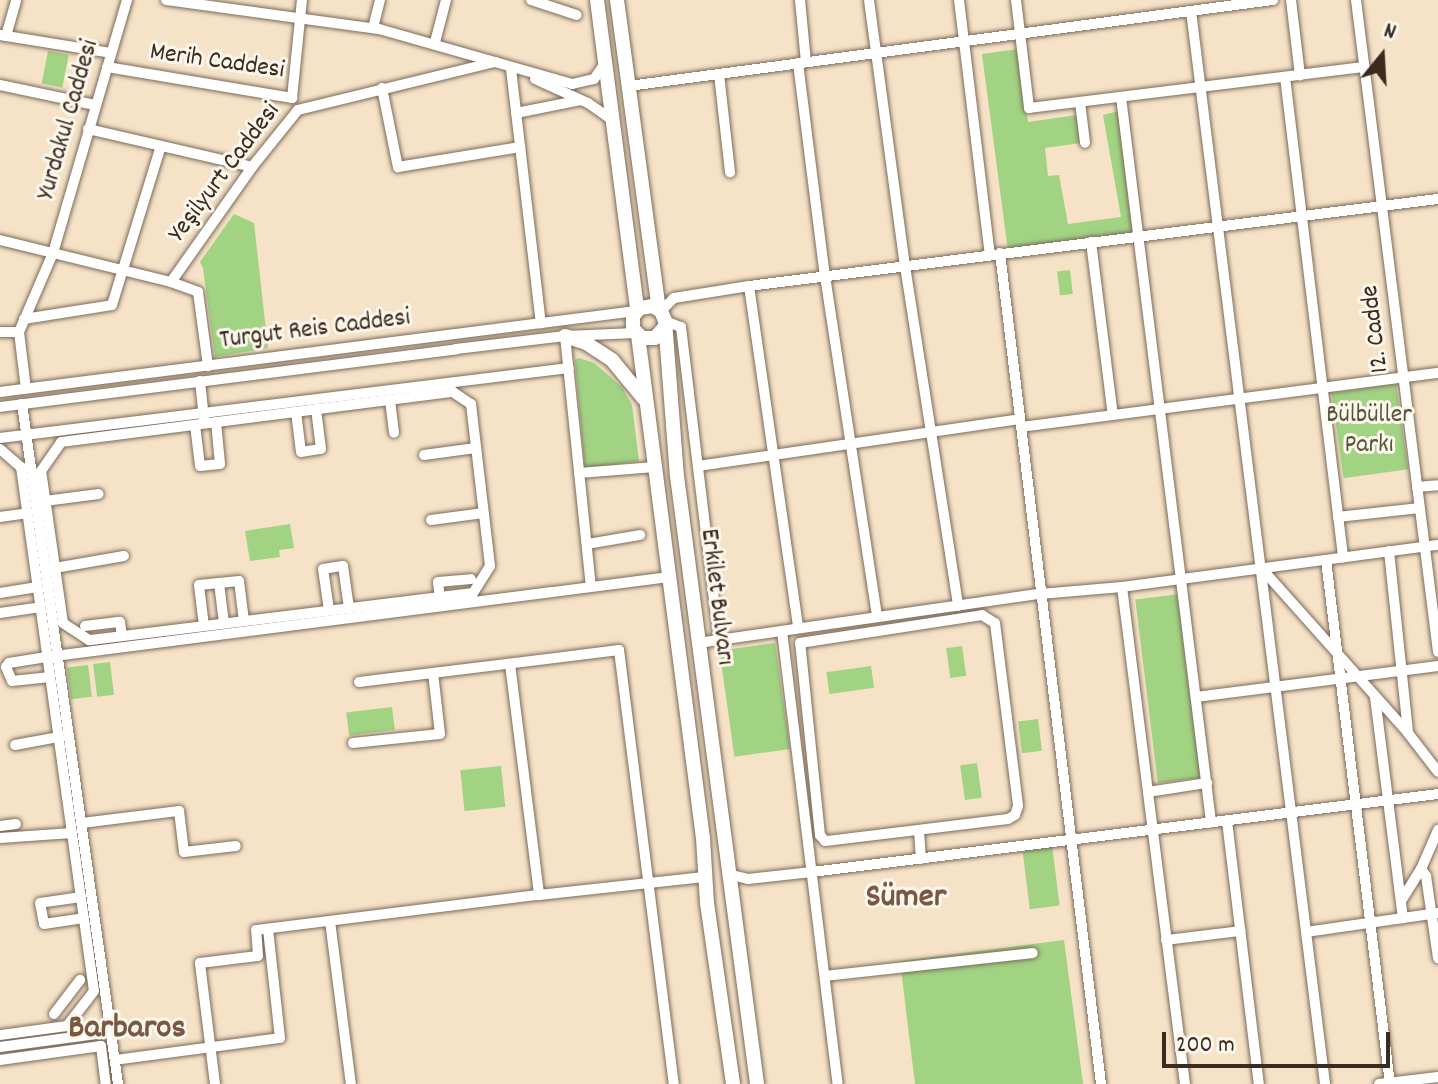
<!DOCTYPE html>
<meta charset="utf-8">
<style>
body{margin:0}
#map{position:relative;width:1438px;height:1084px;overflow:hidden;background:#f5e2c7;font-family:Dekko,sans-serif}
div>[style]{position:absolute}
[style*='--x']{left:calc(var(--x)*1px);top:calc(var(--y)*1px);width:calc(var(--w)*1px);rotate:calc(var(--a)*1deg)}
.green>*{inset:0;background:#a1d383;transform-origin:0 0}
.roads{filter:drop-shadow(0 0 2px #7c6a59) drop-shadow(0 0 2px #7c6a59)}
.minor>*{height:10px;margin:-5px;padding:0 5px;transform-origin:5px;border-radius:5px;background:#fff}
.major>*{height:14px;margin:-7px;padding:0 7px;transform-origin:7px;border-radius:7px;background:#fff}
span{translate:-50% -50%;white-space:nowrap;text-align:center;line-height:1.15;-webkit-text-stroke:6px #fbf7ec;paint-order:stroke}
.street-label{font-size:26px;color:#3b2a1e}
.park-label{font-size:26px;color:#545437}
.district-label{font-size:34px;color:#795740;font-weight:700}
.north{position:absolute;left:1342px;top:16px;width:80px;height:80px;-webkit-text-stroke:6px #fbf7ec;paint-order:stroke;rotate:18deg;font-size:22px;font-weight:700;line-height:32px;text-align:center;color:#3b2a1e}
.north::after{content:'';display:block;margin:auto;width:28px;height:36px;background:#3b2a1e;clip-path:polygon(50% 0,100% 100%,50% 72%,0 100%)}
.scale{position:absolute;left:1162px;top:1032px;width:228px;height:36px;box-sizing:border-box;border:4px solid #3b2a1e;border-top:0;padding-left:10px;font-size:24px;line-height:28px;white-space:nowrap;color:#3b2a1e;-webkit-text-stroke:6px #fbf7ec;paint-order:stroke}
</style>
<div id="map">
<div class="green">
<div style="clip-path:polygon(1018px 49px,1028px 122px,1077px 115px,1081px 143px,1045px 148px,1048px 176px,1059px 175px,1068px 224px,1121px 217px,1103px 115px,1119px 111px,1136px 234px,1008px 251px,982px 54px)"></div>
<div style="left:48px;top:51px;width:21px;height:33px;rotate:11deg"></div>
<div style="clip-path:polygon(234px 214px,254px 223px,268px 348px,215px 357px,203px 268px,200px 262px)"></div>
<div style="left:1070px;top:270px;width:24px;height:13px;rotate:83deg"></div>
<div style="clip-path:polygon(579px 358px,594px 363px,622px 387px,632px 405px,639px 461px,585px 469px,575px 360px)"></div>
<div style="left:1396px;top:384px;width:86px;height:65px;rotate:82deg"></div>
<div style="clip-path:polygon(290px 524px,294px 548px,279px 550px,280px 557px,250px 561px,245px 531px)"></div>
<div style="left:1180px;top:594px;width:185px;height:45px;rotate:83deg"></div>
<div style="left:775px;top:643px;width:107px;height:56px;rotate:82deg"></div>
<div style="left:962px;top:646px;width:30px;height:16px;rotate:82deg"></div>
<div style="left:110px;top:662px;width:33px;height:17px;rotate:83deg"></div>
<div style="left:88px;top:665px;width:32px;height:21px;rotate:83deg"></div>
<div style="left:871px;top:666px;width:22px;height:45px;rotate:82deg"></div>
<div style="left:392px;top:707px;width:23px;height:46px;rotate:83deg"></div>
<div style="left:1038px;top:719px;width:32px;height:20px;rotate:83deg"></div>
<div style="left:977px;top:763px;width:35px;height:17px;rotate:82deg"></div>
<div style="left:501px;top:766px;width:41px;height:41px;rotate:84deg"></div>
<div style="left:1052px;top:844px;width:62px;height:30px;rotate:83deg"></div>
<div style="clip-path:polygon(1064px 940px,1083px 1084px,915px 1084px,900px 961px)"></div>
</div>
<div class="roads">
<div class="minor">
<div style="--x:166;--y:0;--w:215;--a:7.8"></div>
<div style="--x:379;--y:29;--w:201;--a:15.9"></div>
<div style="--x:572;--y:84;--w:23;--a:-13"></div>
<div style="--x:594;--y:79;--w:19;--a:-55"></div>
<div style="--x:531;--y:0;--w:48;--a:18.1"></div>
<div style="--x:800;--y:0;--w:62;--a:84.5"></div>
<div style="--x:869;--y:0;--w:268;--a:82.3"></div>
<div style="--x:905;--y:266;--w:344;--a:81.1"></div>
<div style="--x:959;--y:0;--w:257;--a:83.1"></div>
<div style="--x:1016;--y:0;--w:109;--a:83.1"></div>
<div style="--x:1029;--y:108;--w:338;--a:-7"></div>
<div style="--x:1291;--y:0;--w:76;--a:83.2"></div>
<div style="--x:1356;--y:0;--w:657;--a:82.83"></div>
<div style="--x:1191;--y:11;--w:1081;--a:82.88"></div>
<div style="--x:373;--y:28;--w:29;--a:-76"></div>
<div style="--x:0;--y:35;--w:112;--a:9.2"></div>
<div style="--x:6;--y:36;--w:37;--a:-74"></div>
<div style="--x:435;--y:42;--w:43;--a:-75.3"></div>
<div style="--x:798;--y:63;--w:215;--a:82.8"></div>
<div style="--x:825;--y:276;--w:345;--a:81.3"></div>
<div style="--x:107;--y:67;--w:188;--a:9.5"></div>
<div style="--x:292;--y:98;--w:99;--a:-84.2"></div>
<div style="--x:511;--y:69;--w:256;--a:83.3"></div>
<div style="--x:719;--y:74;--w:99;--a:83.6"></div>
<div style="--x:1285;--y:77;--w:484;--a:83.1"></div>
<div style="--x:535;--y:79;--w:58;--a:24.4"></div>
<div style="--x:588;--y:103;--w:29;--a:35"></div>
<div style="--x:0;--y:85;--w:97;--a:11.9"></div>
<div style="--x:629;--y:86;--w:650;--a:-7.61"></div>
<div style="--x:382;--y:88;--w:81;--a:78.6"></div>
<div style="--x:398;--y:167;--w:124;--a:-9.3"></div>
<div style="--x:1121;--y:97;--w:731;--a:82.92"></div>
<div style="--x:1080;--y:102;--w:41;--a:83"></div>
<div style="--x:516;--y:113;--w:66;--a:-11.3"></div>
<div style="--x:88;--y:129;--w:168;--a:13"></div>
<div style="--x:0;--y:240;--w:176;--a:13.8"></div>
<div style="--x:171;--y:282;--w:141;--a:-54.8"></div>
<div style="--x:252;--y:167;--w:73;--a:-51.1"></div>
<div style="--x:298;--y:110;--w:203;--a:-13.7"></div>
<div style="--x:1091;--y:242;--w:174;--a:82.8"></div>
<div style="--x:1000;--y:253;--w:837;--a:83.07"></div>
<div style="--x:171;--y:282;--w:29;--a:20"></div>
<div style="--x:198;--y:292;--w:75;--a:82.3"></div>
<div style="--x:749;--y:286;--w:345;--a:81.8"></div>
<div style="--x:661;--y:311;--w:18;--a:-45"></div>
<div style="--x:674;--y:298;--w:76;--a:-9.1"></div>
<div style="--x:749;--y:286;--w:694;--a:-7.2"></div>
<div style="--x:24;--y:319;--w:89;--a:-9"></div>
<div style="--x:112;--y:305;--w:166;--a:-72.9"></div>
<div style="--x:665;--y:321;--w:17;--a:21"></div>
<div style="--x:681;--y:327;--w:314;--a:83.1"></div>
<div style="--x:0;--y:332;--w:19;--a:0"></div>
<div style="--x:19;--y:332;--w:57;--a:83"></div>
<div style="--x:19;--y:332;--w:86;--a:-66.7"></div>
<div style="--x:53;--y:253;--w:264;--a:-73.7"></div>
<div style="--x:565;--y:336;--w:252;--a:84.1"></div>
<div style="--x:200;--y:381;--w:38;--a:84"></div>
<div style="--x:0;--y:392;--w:641;--a:-7.26"></div>
<div style="--x:453;--y:392;--w:22;--a:34"></div>
<div style="--x:471;--y:404;--w:163;--a:83.3"></div>
<div style="--x:490;--y:566;--w:32;--a:122"></div>
<div style="--x:473;--y:593;--w:387;--a:173"></div>
<div style="--x:89;--y:640;--w:31;--a:-147"></div>
<div style="--x:63;--y:623;--w:154;--a:-98.2"></div>
<div style="--x:41;--y:471;--w:35;--a:-55"></div>
<div style="--x:61;--y:442;--w:395;--a:-7.3"></div>
<div style="--x:390;--y:400;--w:33;--a:83"></div>
<div style="--x:22;--y:404;--w:687;--a:81.96"></div>
<div style="--x:0;--y:407;--w:460;--a:-7.2"></div>
<div style="--x:456;--y:349;--w:110;--a:-6.8"></div>
<div style="--x:565;--y:336;--w:71;--a:-2.4"></div>
<div style="--x:296;--y:412;--w:40;--a:82.9"></div>
<div style="--x:301;--y:452;--w:20;--a:-9"></div>
<div style="--x:321;--y:449;--w:40;--a:-97.1"></div>
<div style="--x:195;--y:425;--w:41;--a:83"></div>
<div style="--x:200;--y:466;--w:20;--a:-6"></div>
<div style="--x:220;--y:464;--w:42;--a:-95.4"></div>
<div style="--x:1021;--y:427;--w:420;--a:-7.4"></div>
<div style="--x:0;--y:438;--w:573;--a:-7.01"></div>
<div style="--x:0;--y:449;--w:28;--a:41"></div>
<div style="--x:21;--y:467;--w:529;--a:82.07"></div>
<div style="--x:94;--y:991;--w:44;--a:127.6"></div>
<div style="--x:67;--y:1026;--w:68;--a:172.3"></div>
<div style="--x:424;--y:455;--w:52;--a:-7.7"></div>
<div style="--x:698;--y:466;--w:325;--a:-8.3"></div>
<div style="--x:579;--y:473;--w:76;--a:-4.5"></div>
<div style="--x:1417;--y:487;--w:21;--a:-5"></div>
<div style="--x:45;--y:501;--w:54;--a:-7.4"></div>
<div style="--x:0;--y:517;--w:28;--a:-8"></div>
<div style="--x:1338;--y:517;--w:82;--a:-6.3"></div>
<div style="--x:431;--y:520;--w:53;--a:-7.5"></div>
<div style="--x:587;--y:544;--w:54;--a:-9.6"></div>
<div style="--x:1389;--y:551;--w:182;--a:84"></div>
<div style="--x:1326;--y:560;--w:528;--a:83.04"></div>
<div style="--x:55;--y:568;--w:70;--a:-9.9"></div>
<div style="--x:1263;--y:570;--w:218;--a:48.3"></div>
<div style="--x:1408;--y:733;--w:49;--a:52.4"></div>
<div style="--x:219;--y:583;--w:40;--a:82.9"></div>
<div style="--x:1122;--y:587;--w:501;--a:82.78"></div>
<div style="--x:0;--y:593;--w:38;--a:-9"></div>
<div style="--x:440;--y:597;--w:15;--a:-98"></div>
<div style="--x:438;--y:582;--w:33;--a:-5"></div>
<div style="--x:329;--y:610;--w:41;--a:-98.3"></div>
<div style="--x:323;--y:569;--w:20;--a:-9"></div>
<div style="--x:343;--y:566;--w:42;--a:81.9"></div>
<div style="--x:0;--y:613;--w:41;--a:-8.3"></div>
<div style="--x:982;--y:615;--w:15;--a:32"></div>
<div style="--x:995;--y:623;--w:184;--a:82.8"></div>
<div style="--x:1018;--y:806;--w:9;--a:108"></div>
<div style="--x:1015;--y:815;--w:8;--a:150"></div>
<div style="--x:1008;--y:819;--w:184;--a:173.1"></div>
<div style="--x:825;--y:841;--w:8;--a:-130"></div>
<div style="--x:820;--y:835;--w:193;--a:-95.9"></div>
<div style="--x:800;--y:643;--w:184;--a:-8.7"></div>
<div style="--x:85;--y:626;--w:35;--a:-7"></div>
<div style="--x:120;--y:622;--w:14;--a:82"></div>
<div style="--x:204;--y:626;--w:41;--a:-97"></div>
<div style="--x:199;--y:585;--w:40;--a:-5.7"></div>
<div style="--x:239;--y:581;--w:40;--a:82.9"></div>
<div style="--x:782;--y:631;--w:456;--a:83"></div>
<div style="--x:698;--y:643;--w:345;--a:-8.2"></div>
<div style="--x:1040;--y:594;--w:82;--a:-4.9"></div>
<div style="--x:1122;--y:587;--w:319;--a:-7.6"></div>
<div style="--x:510;--y:664;--w:233;--a:82.8"></div>
<div style="--x:539;--y:895;--w:166;--a:-6.2"></div>
<div style="--x:50;--y:677;--w:38;--a:174"></div>
<div style="--x:12;--y:681;--w:15;--a:-113"></div>
<div style="--x:6;--y:667;--w:5;--a:-53"></div>
<div style="--x:9;--y:663;--w:38;--a:-9"></div>
<div style="--x:47;--y:657;--w:627;--a:-7.33"></div>
<div style="--x:359;--y:682;--w:262;--a:-7"></div>
<div style="--x:619;--y:650;--w:437;--a:82.8"></div>
<div style="--x:1196;--y:697;--w:244;--a:-7.3"></div>
<div style="--x:1375;--y:697;--w:223;--a:82.8"></div>
<div style="--x:353;--y:743;--w:87;--a:-5.9"></div>
<div style="--x:440;--y:734;--w:61;--a:-96.5"></div>
<div style="--x:15;--y:745;--w:45;--a:-10.3"></div>
<div style="--x:1148;--y:792;--w:60;--a:-8.7"></div>
<div style="--x:1227;--y:821;--w:265;--a:83.1"></div>
<div style="--x:82;--y:823;--w:98;--a:-7.1"></div>
<div style="--x:179;--y:811;--w:41;--a:83"></div>
<div style="--x:184;--y:852;--w:52;--a:-6.6"></div>
<div style="--x:0;--y:826;--w:16;--a:-7"></div>
<div style="--x:919;--y:831;--w:28;--a:86"></div>
<div style="--x:0;--y:838;--w:72;--a:-4"></div>
<div style="--x:1421;--y:869;--w:9;--a:54"></div>
<div style="--x:1426;--y:876;--w:83;--a:81.7"></div>
<div style="--x:732;--y:875;--w:16;--a:14"></div>
<div style="--x:748;--y:879;--w:64;--a:-6.2"></div>
<div style="--x:812;--y:872;--w:631;--a:-7.1"></div>
<div style="--x:81;--y:897;--w:41;--a:171.7"></div>
<div style="--x:40;--y:903;--w:21;--a:79"></div>
<div style="--x:44;--y:924;--w:40;--a:-8.5"></div>
<div style="--x:1401;--y:901;--w:38;--a:-58"></div>
<div style="--x:1421;--y:869;--w:43;--a:-66.4"></div>
<div style="--x:330;--y:921;--w:164;--a:82.7"></div>
<div style="--x:1306;--y:932;--w:133;--a:-8.2"></div>
<div style="--x:1166;--y:940;--w:75;--a:-6.9"></div>
<div style="--x:825;--y:976;--w:209;--a:-6.3"></div>
<div style="--x:54;--y:1014;--w:43;--a:-52.6"></div>
<div style="--x:0;--y:1047;--w:112;--a:-7.7"></div>
<div style="--x:0;--y:1060;--w:102;--a:-7.9"></div>
<div style="--x:101;--y:1046;--w:38;--a:83"></div>
<div style="--x:115;--y:1060;--w:166;--a:-7.6"></div>
<div style="--x:280;--y:1038;--w:110;--a:-96.3"></div>
<div style="--x:215;--y:1084;--w:122;--a:-97.1"></div>
<div style="--x:200;--y:963;--w:58;--a:-6.9"></div>
<div style="--x:258;--y:956;--w:26;--a:-94"></div>
<div style="--x:256;--y:930;--w:285;--a:-7.1"></div>
<div style="--x:1379;--y:1084;--w:59;--a:-6.8"></div>
</div>
<div class="major">
<div style="--x:597;--y:0;--w:313;--a:82.6"></div>
<div style="--x:617;--y:0;--w:312;--a:82.3"></div>
<div style="--x:664;--y:328;--w:13;--a:132"></div>
<div style="--x:655;--y:338;--w:13;--a:180"></div>
<div style="--x:642;--y:338;--w:13;--a:-135"></div>
<div style="--x:633;--y:329;--w:13;--a:-90"></div>
<div style="--x:633;--y:316;--w:11;--a:-49"></div>
<div style="--x:640;--y:308;--w:12;--a:-9"></div>
<div style="--x:652;--y:306;--w:10;--a:29"></div>
<div style="--x:661;--y:311;--w:11;--a:68"></div>
<div style="--x:665;--y:321;--w:155;--a:85.6"></div>
<div style="--x:677;--y:476;--w:613;--a:82.5"></div>
<div style="--x:638;--y:335;--w:507;--a:82.64"></div>
<div style="--x:703;--y:838;--w:65;--a:86.5"></div>
<div style="--x:707;--y:903;--w:183;--a:81.8"></div>
<div style="--x:565;--y:336;--w:22;--a:18"></div>
<div style="--x:586;--y:343;--w:31;--a:33"></div>
<div style="--x:612;--y:360;--w:50;--a:50.6"></div>
</div>
</div>
<div class="street-label">
<span style="left:217px;top:62px;rotate:8deg">Merih Caddesi</span>
<span style="left:69px;top:120px;rotate:-74deg">Yurdakul Caddesi</span>
<span style="left:225px;top:173px;rotate:-53deg">Yeşilyurt Caddesi</span>
<span style="left:1376px;top:329px;rotate:-97deg">12. Cadde</span>
<span style="left:315px;top:330px;rotate:-7deg">Turgut Reis Caddesi</span>
<span style="left:716px;top:597px;rotate:83deg">Erkilet Bulvarı</span>
</div>
<div class="park-label">
<span style="left:1369px;top:431px">Bülbüller<br>Parkı</span>
</div>
<div class="district-label">
<span style="left:906px;top:899px">Sümer</span>
<span style="left:127px;top:1030px">Barbaros</span>
</div>
<div class="north">N</div>
<div class="scale">200 m</div>
</div>
